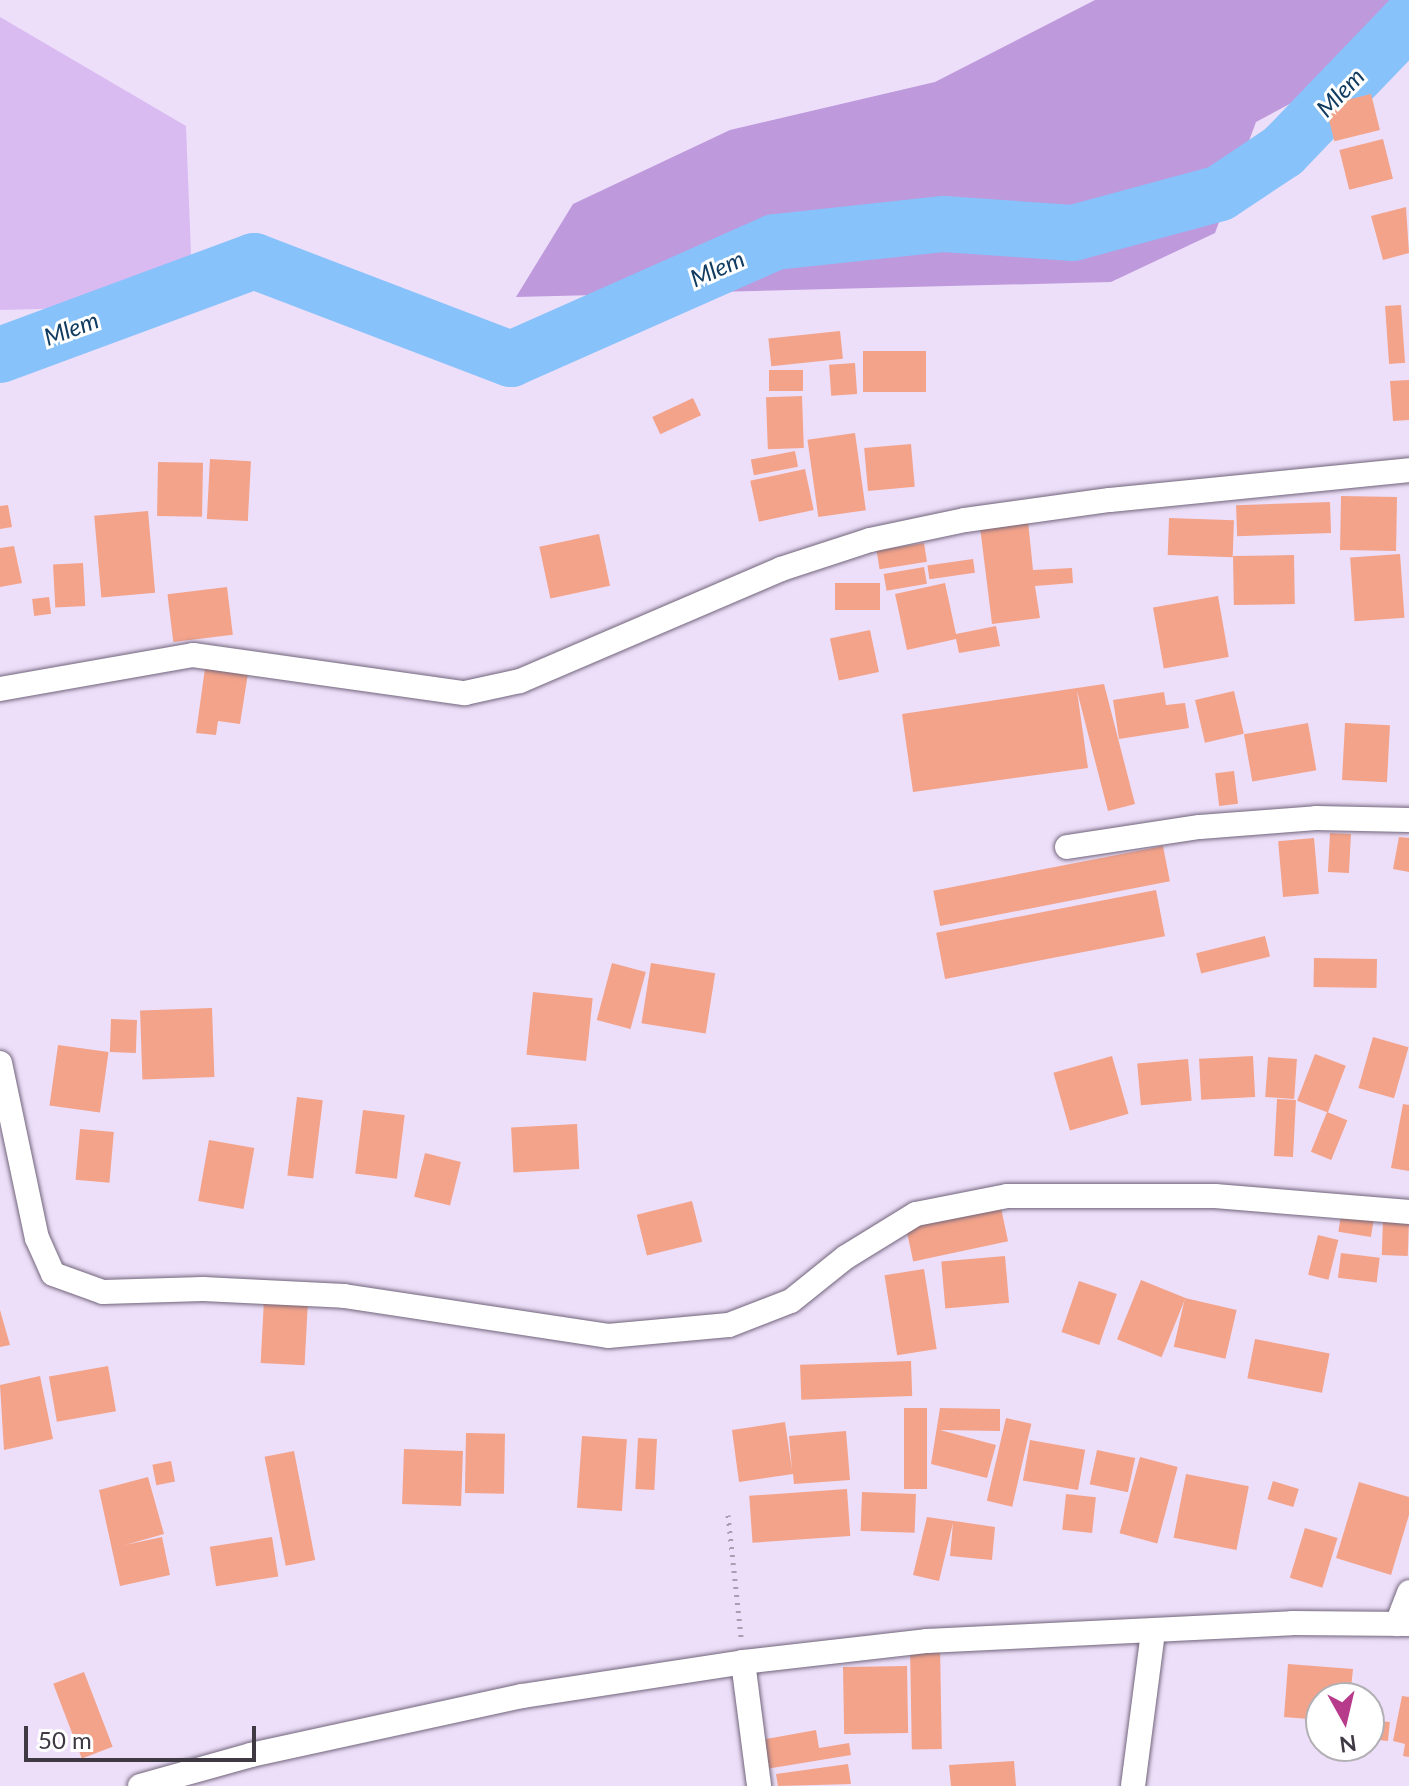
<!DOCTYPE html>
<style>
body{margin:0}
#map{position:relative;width:1409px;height:1786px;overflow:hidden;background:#eddff9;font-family:Lato,sans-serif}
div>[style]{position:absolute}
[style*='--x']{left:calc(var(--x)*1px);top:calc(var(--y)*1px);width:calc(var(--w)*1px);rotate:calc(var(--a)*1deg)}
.green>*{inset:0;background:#d9bbf2}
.forest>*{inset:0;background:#be99dc}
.river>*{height:56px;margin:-28px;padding:0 28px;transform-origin:28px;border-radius:28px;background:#87c2fb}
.building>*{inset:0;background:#f3a38a;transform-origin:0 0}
.path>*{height:5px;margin-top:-2.5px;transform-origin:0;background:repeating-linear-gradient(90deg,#a89db1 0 2px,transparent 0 8px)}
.roads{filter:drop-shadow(0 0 2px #71657b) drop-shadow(0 0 2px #71657b)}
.street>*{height:24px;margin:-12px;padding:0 12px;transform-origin:12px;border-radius:12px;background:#fff}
span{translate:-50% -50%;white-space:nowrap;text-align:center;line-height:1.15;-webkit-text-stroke:6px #fff;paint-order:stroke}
.water-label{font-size:24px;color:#113c60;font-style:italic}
.north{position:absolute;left:1305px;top:1682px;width:80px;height:80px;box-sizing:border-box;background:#fff;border:2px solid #b2b0b4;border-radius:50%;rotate:172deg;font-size:22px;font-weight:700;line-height:32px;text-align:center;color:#3f3944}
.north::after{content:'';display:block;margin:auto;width:28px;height:36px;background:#b73b8b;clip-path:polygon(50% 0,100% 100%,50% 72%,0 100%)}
.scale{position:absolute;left:24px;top:1726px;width:232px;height:36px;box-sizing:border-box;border:4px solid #3f3944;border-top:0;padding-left:10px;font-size:24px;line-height:28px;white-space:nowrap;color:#3f3944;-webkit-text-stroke:6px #fff;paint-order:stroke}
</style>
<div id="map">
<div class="green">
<div style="clip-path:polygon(0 17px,186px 126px,193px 305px,0 310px)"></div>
</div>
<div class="forest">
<div style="clip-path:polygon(1095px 0,1409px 0,1409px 54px,1362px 65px,1256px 122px,1215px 233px,1111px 282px,516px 297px,573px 204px,730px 130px,935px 82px)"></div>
</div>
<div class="river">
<div style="--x:0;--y:355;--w:271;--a:-20.3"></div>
<div style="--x:254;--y:261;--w:275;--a:20.9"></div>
<div style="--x:511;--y:359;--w:289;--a:-23.9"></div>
<div style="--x:775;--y:242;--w:170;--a:-6.1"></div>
<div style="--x:944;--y:224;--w:129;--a:4"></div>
<div style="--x:1073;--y:233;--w:152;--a:-15.2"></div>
<div style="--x:1220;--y:193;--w:76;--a:-33.7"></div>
<div style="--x:1283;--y:151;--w:182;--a:-46.1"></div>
</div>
<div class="building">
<div style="left:1371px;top:94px;width:37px;height:47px;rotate:76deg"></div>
<div style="left:1383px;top:139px;width:41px;height:45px;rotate:76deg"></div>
<div style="clip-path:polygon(1406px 207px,1409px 253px,1383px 260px,1371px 216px)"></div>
<div style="left:1401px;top:305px;width:58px;height:16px;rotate:86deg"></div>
<div style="left:840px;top:331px;width:28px;height:72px;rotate:84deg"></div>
<div style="left:863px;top:351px;width:63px;height:41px"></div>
<div style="left:855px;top:363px;width:31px;height:26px;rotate:86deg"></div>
<div style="left:769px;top:370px;width:34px;height:21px"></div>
<div style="clip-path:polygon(1409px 380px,1409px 420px,1393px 421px,1390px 381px)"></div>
<div style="left:802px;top:396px;width:52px;height:36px;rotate:88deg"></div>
<div style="left:693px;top:398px;width:19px;height:45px;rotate:65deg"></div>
<div style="left:855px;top:433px;width:78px;height:48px;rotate:82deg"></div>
<div style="left:911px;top:444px;width:43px;height:47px;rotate:85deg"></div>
<div style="left:795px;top:451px;width:16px;height:45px;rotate:79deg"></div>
<div style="left:210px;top:459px;width:41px;height:60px;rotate:3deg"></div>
<div style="left:158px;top:462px;width:45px;height:54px;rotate:1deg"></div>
<div style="left:805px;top:469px;width:42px;height:56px;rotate:78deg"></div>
<div style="left:1341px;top:496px;width:56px;height:54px;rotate:1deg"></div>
<div style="left:1330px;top:502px;width:31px;height:94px;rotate:88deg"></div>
<div style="clip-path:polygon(8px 505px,12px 527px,0 529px,0 506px)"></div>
<div style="left:148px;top:511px;width:82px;height:54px;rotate:85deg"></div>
<div style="left:1169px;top:518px;width:65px;height:37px;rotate:2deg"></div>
<div style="clip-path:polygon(1028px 521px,1033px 570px,1072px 568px,1073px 583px,1035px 586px,1040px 618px,992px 624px,980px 527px)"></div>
<div style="left:599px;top:534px;width:53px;height:61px;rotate:78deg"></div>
<div style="left:924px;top:543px;width:19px;height:48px;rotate:81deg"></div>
<div style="clip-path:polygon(14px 546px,22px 583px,0 587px,0 548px)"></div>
<div style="left:1400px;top:554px;width:64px;height:50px;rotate:86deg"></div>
<div style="left:1294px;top:555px;width:49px;height:61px;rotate:89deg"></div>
<div style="left:973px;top:559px;width:14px;height:46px;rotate:82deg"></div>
<div style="left:83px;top:563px;width:43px;height:30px;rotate:87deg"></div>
<div style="left:924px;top:567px;width:17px;height:41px;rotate:80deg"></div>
<div style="left:880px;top:583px;width:27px;height:45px;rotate:90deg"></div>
<div style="clip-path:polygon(945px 583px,956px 634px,996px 626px,1000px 646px,959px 653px,956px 639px,907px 650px,895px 594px)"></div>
<div style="left:227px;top:587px;width:48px;height:60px;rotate:83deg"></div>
<div style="left:1218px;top:596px;width:62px;height:66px;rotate:80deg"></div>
<div style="left:49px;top:597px;width:17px;height:17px;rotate:83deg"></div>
<div style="left:870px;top:630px;width:43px;height:41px;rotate:78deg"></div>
<div style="clip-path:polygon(206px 661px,249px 667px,240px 724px,218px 721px,216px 735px,196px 733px)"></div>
<div style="clip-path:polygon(1104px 684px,1135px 804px,1108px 811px,1077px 691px,1088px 768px,913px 792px,902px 714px)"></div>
<div style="left:1234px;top:691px;width:44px;height:40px;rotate:77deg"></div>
<div style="clip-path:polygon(1164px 692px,1166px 705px,1185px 703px,1189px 728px,1119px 739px,1113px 700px)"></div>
<div style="left:1308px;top:723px;width:48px;height:65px;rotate:80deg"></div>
<div style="left:1345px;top:723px;width:45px;height:57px;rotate:3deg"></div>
<div style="left:1234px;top:771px;width:33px;height:19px;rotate:83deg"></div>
<div style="left:1330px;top:833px;width:21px;height:39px;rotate:3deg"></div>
<div style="clip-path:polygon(1399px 837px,1409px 838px,1409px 872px,1393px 869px)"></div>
<div style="left:1314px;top:838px;width:56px;height:36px;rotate:85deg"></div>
<div style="left:1163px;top:846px;width:36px;height:234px;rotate:79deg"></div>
<div style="left:1156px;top:890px;width:47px;height:224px;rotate:79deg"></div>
<div style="left:1265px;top:936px;width:21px;height:71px;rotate:76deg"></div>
<div style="left:1314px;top:958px;width:63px;height:29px;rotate:1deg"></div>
<div style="left:612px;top:963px;width:35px;height:59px;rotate:15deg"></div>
<div style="left:651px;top:963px;width:65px;height:61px;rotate:9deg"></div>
<div style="left:533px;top:992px;width:60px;height:63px;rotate:6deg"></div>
<div style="left:212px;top:1008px;width:69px;height:72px;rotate:88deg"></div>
<div style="left:111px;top:1019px;width:26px;height:33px;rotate:2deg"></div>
<div style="left:1373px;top:1037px;width:37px;height:53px;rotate:16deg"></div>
<div style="left:58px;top:1045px;width:51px;height:61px;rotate:8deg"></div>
<div style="left:1315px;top:1054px;width:33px;height:50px;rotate:21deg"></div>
<div style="left:1112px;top:1056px;width:60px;height:61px;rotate:74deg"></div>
<div style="left:1253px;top:1056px;width:41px;height:54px;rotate:87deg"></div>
<div style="left:1268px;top:1057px;width:29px;height:40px;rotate:4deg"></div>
<div style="left:1188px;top:1059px;width:42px;height:51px;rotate:85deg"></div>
<div style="left:297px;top:1097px;width:26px;height:79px;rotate:7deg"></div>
<div style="left:1277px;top:1099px;width:19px;height:57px;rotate:3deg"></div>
<div style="clip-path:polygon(1403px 1104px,1409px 1105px,1409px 1171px,1391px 1168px)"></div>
<div style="left:363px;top:1110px;width:42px;height:64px;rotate:7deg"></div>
<div style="left:1327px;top:1112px;width:22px;height:43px;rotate:22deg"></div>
<div style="left:577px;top:1124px;width:45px;height:66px;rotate:87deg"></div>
<div style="left:80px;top:1129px;width:34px;height:51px;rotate:5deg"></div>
<div style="left:209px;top:1140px;width:46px;height:62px;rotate:10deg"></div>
<div style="left:425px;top:1153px;width:37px;height:45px;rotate:14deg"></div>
<div style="left:692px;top:1201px;width:42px;height:57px;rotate:76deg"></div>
<div style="left:1001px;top:1208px;width:34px;height:97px;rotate:78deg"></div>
<div style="left:1341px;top:1215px;width:33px;height:17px;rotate:9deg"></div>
<div style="left:1383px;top:1220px;width:26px;height:35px;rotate:2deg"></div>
<div style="left:1318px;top:1235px;width:21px;height:41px;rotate:14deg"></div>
<div style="left:1341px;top:1253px;width:39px;height:25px;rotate:7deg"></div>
<div style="left:1005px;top:1256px;width:47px;height:64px;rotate:85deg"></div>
<div style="left:924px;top:1269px;width:81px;height:40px;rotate:81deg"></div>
<div style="left:1141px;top:1280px;width:48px;height:64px;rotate:22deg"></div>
<div style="left:1079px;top:1281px;width:40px;height:54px;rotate:19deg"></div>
<div style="left:1185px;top:1298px;width:53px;height:50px;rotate:13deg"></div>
<div style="left:264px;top:1299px;width:44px;height:64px;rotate:3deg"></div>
<div style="clip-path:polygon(0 1310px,10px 1345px,0 1347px)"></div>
<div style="left:1255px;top:1339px;width:76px;height:40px;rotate:11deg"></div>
<div style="left:911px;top:1361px;width:35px;height:111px;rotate:88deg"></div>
<div style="left:108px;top:1366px;width:46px;height:60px;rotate:80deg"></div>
<div style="clip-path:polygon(40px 1376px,53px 1439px,4px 1450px,0 1385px)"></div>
<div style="left:904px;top:1408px;width:23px;height:81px"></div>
<div style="clip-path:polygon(940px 1408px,1000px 1409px,1000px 1431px,940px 1430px,996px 1445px,987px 1478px,931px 1464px)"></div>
<div style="left:1006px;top:1418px;width:26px;height:85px;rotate:13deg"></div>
<div style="clip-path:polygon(785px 1422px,792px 1470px,789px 1436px,846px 1431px,850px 1480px,794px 1484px,793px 1474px,739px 1482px,732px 1430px)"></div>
<div style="left:466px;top:1433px;width:39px;height:60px;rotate:1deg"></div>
<div style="left:582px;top:1436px;width:45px;height:72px;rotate:4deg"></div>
<div style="left:638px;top:1438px;width:19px;height:51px;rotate:3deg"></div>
<div style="left:1030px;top:1440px;width:56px;height:41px;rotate:10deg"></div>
<div style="left:404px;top:1449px;width:59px;height:55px;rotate:2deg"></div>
<div style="left:1097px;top:1450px;width:39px;height:35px;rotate:12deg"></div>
<div style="left:294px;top:1451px;width:111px;height:30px;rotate:79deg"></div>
<div style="left:1140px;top:1457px;width:39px;height:79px;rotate:15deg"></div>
<div style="left:171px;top:1461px;width:21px;height:19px;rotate:79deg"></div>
<div style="left:1186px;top:1474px;width:64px;height:65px;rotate:11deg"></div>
<div style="clip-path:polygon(148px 1477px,164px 1534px,125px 1545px,162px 1537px,170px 1575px,120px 1586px,99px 1490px)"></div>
<div style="left:1273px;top:1481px;width:27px;height:19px;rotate:17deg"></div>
<div style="clip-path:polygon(1359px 1482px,1409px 1497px,1409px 1515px,1391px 1575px,1336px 1558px)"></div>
<div style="left:847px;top:1489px;width:47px;height:98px;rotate:86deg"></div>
<div style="left:862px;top:1492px;width:54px;height:39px;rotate:2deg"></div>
<div style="left:1066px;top:1494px;width:30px;height:36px;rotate:6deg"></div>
<div style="clip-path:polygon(927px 1517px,995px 1527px,992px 1560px,950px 1556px,953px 1523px,939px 1581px,913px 1575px)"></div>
<div style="left:1305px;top:1528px;width:34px;height:52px;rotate:17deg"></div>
<div style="left:272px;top:1537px;width:40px;height:63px;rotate:81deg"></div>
<div style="left:940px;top:1645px;width:104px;height:30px;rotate:89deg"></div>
<div style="clip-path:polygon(1288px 1664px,1353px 1669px,1350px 1698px,1321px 1698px,1321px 1720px,1284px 1717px)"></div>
<div style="left:907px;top:1666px;width:67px;height:64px;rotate:89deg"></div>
<div style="left:84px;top:1672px;width:80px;height:33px;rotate:69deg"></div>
<div style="clip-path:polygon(1402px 1696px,1409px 1697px,1409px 1757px,1403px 1756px,1405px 1744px,1393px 1741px)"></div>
<div style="left:1371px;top:1720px;width:19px;height:19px;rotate:6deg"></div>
<div style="clip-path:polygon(816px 1730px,819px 1748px,849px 1743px,851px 1755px,766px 1769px,760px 1740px)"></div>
<div style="clip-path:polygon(1014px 1761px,1016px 1786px,951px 1786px,949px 1765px)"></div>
<div style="clip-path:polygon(848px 1764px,851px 1784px,778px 1786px,776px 1774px)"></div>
</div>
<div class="path">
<div style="--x:728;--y:1515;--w:123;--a:83.9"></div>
</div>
<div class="roads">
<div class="street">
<div style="--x:0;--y:689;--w:196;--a:-10"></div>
<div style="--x:193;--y:655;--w:275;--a:8"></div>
<div style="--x:465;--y:693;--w:56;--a:-12.3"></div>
<div style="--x:520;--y:681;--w:284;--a:-23.2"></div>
<div style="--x:781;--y:569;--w:94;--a:-18"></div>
<div style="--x:870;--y:540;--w:97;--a:-11.9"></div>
<div style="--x:965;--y:520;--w:146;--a:-7.9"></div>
<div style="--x:1110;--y:500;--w:301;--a:-5.7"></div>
<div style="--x:1067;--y:847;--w:134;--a:-8.6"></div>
<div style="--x:1200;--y:827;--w:116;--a:-4.4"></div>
<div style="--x:1316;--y:818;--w:93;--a:1.2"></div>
<div style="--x:0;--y:1063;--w:179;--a:78.1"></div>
<div style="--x:37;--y:1238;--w:39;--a:66"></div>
<div style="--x:53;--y:1274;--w:53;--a:19.8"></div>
<div style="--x:103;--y:1292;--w:100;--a:-1.7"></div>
<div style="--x:203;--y:1289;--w:141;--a:2.8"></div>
<div style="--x:344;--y:1296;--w:267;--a:8.6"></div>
<div style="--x:608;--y:1336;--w:121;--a:-5.2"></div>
<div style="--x:729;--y:1325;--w:66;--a:-21.2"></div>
<div style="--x:791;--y:1301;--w:70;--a:-38.7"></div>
<div style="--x:846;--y:1257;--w:82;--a:-31.6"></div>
<div style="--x:916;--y:1214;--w:93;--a:-11.2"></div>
<div style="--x:1007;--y:1196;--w:208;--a:0"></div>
<div style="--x:1215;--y:1196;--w:195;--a:4.7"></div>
<div style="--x:1397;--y:1624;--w:34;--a:-69"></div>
<div style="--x:743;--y:1662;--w:125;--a:82.6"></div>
<div style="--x:140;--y:1786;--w:115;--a:-15.6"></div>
<div style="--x:251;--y:1755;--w:277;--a:-12.3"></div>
<div style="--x:522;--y:1696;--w:224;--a:-8.7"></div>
<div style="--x:743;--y:1662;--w:185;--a:-6.5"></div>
<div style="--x:927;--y:1641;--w:365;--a:-2.8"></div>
<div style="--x:1292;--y:1623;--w:117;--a:0.5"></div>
<div style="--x:1133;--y:1786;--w:154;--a:-82.6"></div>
</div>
</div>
<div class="water-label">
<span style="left:1340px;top:92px;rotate:-46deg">Mlem</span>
<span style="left:717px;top:268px;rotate:-24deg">Mlem</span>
<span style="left:71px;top:328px;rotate:-20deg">Mlem</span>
</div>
<div class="north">N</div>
<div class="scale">50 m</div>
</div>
